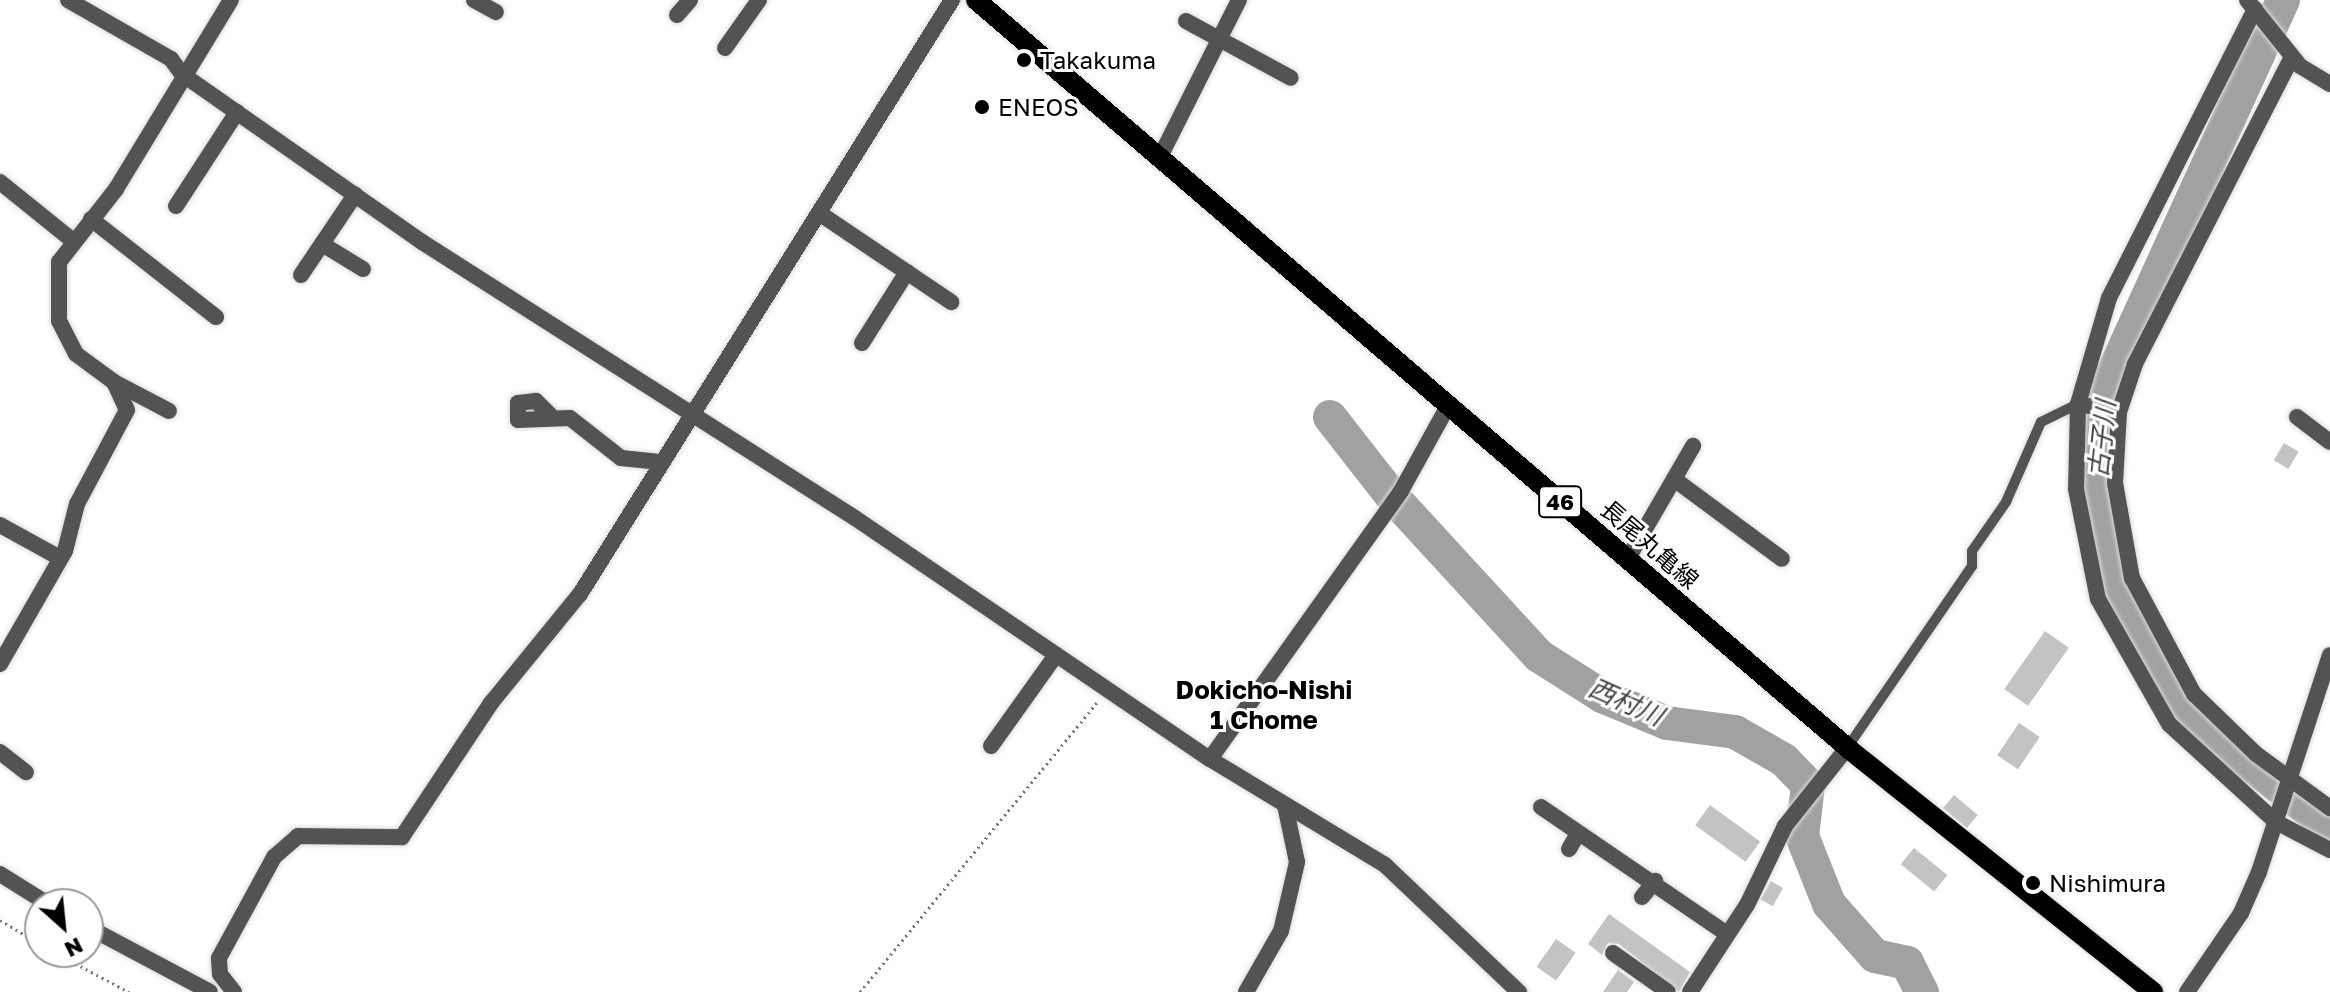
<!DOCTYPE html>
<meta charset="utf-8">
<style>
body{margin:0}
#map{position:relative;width:2330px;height:992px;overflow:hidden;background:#fff;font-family:"Golos Text","Noto Sans JP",sans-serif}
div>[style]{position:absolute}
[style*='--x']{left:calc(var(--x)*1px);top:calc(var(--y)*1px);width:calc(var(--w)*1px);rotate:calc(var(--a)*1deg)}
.river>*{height:34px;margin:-17px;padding:0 17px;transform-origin:17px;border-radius:17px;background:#a1a1a1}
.building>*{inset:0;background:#c3c3c3;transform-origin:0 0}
.path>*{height:3px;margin-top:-1.5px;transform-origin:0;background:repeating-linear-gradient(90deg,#757575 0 2px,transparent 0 6px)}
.roads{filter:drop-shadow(0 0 2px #dbdbdb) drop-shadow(0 0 2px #dbdbdb)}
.service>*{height:10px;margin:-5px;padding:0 5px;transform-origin:5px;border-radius:5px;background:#535353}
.minor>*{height:16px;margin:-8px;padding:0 8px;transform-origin:8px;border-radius:8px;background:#535353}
.primary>*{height:20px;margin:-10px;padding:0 10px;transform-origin:10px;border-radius:10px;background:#000}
.dots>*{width:22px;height:22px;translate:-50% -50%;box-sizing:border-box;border:4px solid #fff;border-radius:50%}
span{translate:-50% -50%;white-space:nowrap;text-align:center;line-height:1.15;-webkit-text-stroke:6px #fff;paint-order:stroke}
.shield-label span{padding:2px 6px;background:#fff;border:2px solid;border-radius:6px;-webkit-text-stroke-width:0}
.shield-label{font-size:22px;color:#000;font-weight:700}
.poi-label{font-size:24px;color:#000}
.left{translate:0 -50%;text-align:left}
.street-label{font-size:24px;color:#000}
.water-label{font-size:26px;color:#424242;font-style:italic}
.neighbourhood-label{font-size:26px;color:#000;font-weight:700}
.north{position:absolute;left:24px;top:888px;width:80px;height:80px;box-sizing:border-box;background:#fff;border:2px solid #999;border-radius:50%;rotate:153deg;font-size:22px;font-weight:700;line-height:32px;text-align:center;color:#000}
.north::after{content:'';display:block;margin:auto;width:28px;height:36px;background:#000;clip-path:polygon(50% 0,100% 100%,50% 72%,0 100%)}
</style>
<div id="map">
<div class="river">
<div style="--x:2283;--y:0;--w:424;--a:114.5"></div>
<div style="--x:2107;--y:386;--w:85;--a:98.8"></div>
<div style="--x:2094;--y:470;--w:79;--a:81.3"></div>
<div style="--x:2106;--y:548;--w:72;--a:71.3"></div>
<div style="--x:2129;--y:616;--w:81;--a:61.2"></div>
<div style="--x:2168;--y:687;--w:53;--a:48.8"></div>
<div style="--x:2203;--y:727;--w:162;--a:38.2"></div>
<div style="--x:1330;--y:417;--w:99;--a:52"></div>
<div style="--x:1391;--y:495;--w:219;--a:47.4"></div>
<div style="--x:1539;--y:656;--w:75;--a:32.4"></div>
<div style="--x:1602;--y:696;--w:70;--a:22.6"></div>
<div style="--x:1667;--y:723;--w:69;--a:7.5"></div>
<div style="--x:1735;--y:732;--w:56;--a:29.7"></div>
<div style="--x:1784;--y:760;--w:35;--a:46"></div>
<div style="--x:1808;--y:785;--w:51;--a:96.7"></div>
<div style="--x:1802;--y:836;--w:73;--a:68.3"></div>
<div style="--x:1829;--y:904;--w:69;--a:48.5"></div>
<div style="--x:1875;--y:956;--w:33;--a:12"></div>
<div style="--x:1907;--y:963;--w:33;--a:63"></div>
</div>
<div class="building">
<div style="left:2284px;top:443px;width:17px;height:20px;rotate:31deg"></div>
<div style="left:2045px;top:631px;width:29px;height:71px;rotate:35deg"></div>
<div style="left:2019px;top:723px;width:25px;height:39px;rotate:34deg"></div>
<div style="left:1954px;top:795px;width:31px;height:17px;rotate:40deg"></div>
<div style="left:1710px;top:805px;width:62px;height:25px;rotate:36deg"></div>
<div style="left:1914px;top:848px;width:43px;height:21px;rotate:39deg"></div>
<div style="left:1771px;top:881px;width:14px;height:21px;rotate:30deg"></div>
<div style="clip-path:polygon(1609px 914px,1690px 972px,1679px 992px,1619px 944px,1608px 943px,1602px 955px,1588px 944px)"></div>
<div style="left:1556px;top:939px;width:24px;height:34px;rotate:35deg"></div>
<div style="clip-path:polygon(1618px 970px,1634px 982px,1627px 992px,1603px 992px)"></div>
</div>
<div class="path">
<div style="--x:0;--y:920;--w:47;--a:31"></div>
<div style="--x:54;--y:952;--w:85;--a:28.1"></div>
<div style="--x:860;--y:992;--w:375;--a:-50.7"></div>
</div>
<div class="roads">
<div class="service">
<div style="--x:1847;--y:748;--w:221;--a:-55.5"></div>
<div style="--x:1972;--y:566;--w:15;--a:-90"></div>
<div style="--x:1972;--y:551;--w:60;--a:-55.2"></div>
<div style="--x:2006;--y:502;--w:87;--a:-66.4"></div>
<div style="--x:2041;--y:422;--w:41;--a:-25.9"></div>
</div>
<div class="minor">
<div style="--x:68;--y:0;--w:119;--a:29.8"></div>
<div style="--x:171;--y:59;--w:19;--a:54"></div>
<div style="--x:182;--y:74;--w:293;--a:35"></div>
<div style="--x:422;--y:242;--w:513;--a:32.51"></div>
<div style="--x:855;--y:518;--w:429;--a:34.2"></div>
<div style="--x:1210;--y:759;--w:205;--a:31.2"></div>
<div style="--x:1385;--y:865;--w:185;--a:43.5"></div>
<div style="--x:474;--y:0;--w:25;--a:29"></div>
<div style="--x:2247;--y:0;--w:85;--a:51.2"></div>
<div style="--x:2300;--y:66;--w:35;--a:31"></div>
<div style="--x:2255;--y:9;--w:324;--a:116.8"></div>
<div style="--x:2109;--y:298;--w:110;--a:106.3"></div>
<div style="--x:2078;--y:404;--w:85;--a:91.3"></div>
<div style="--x:2076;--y:489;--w:112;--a:78.7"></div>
<div style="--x:2098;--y:599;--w:144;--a:60.4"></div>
<div style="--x:2169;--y:724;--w:145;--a:42.5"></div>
<div style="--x:2276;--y:822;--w:61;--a:27.4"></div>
<div style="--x:677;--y:15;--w:20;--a:-49"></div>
<div style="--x:1186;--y:21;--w:119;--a:28.5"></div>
<div style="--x:725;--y:48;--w:59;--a:-54.7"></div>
<div style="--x:2292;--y:57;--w:345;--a:117.1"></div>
<div style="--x:2135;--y:364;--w:51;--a:108.4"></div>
<div style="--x:2119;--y:412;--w:71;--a:93.2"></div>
<div style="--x:2115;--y:483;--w:97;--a:79.9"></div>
<div style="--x:2132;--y:578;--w:132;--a:61.9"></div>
<div style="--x:2194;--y:694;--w:86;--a:44.1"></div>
<div style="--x:2256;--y:754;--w:92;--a:36.1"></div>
<div style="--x:1160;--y:157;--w:176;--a:-63.3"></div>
<div style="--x:0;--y:182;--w:94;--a:38.9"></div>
<div style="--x:176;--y:206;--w:112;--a:-57"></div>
<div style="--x:822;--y:215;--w:156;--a:34"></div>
<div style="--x:91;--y:219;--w:159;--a:38.1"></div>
<div style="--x:322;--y:244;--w:48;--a:31.4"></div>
<div style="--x:301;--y:275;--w:97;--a:-56"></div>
<div style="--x:862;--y:343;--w:84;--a:-57.6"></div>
<div style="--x:114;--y:382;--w:62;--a:27.8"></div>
<div style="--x:2078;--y:404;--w:42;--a:11"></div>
<div style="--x:550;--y:415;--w:20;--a:-135"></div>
<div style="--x:536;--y:401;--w:18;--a:174"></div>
<div style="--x:518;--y:403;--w:17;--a:90"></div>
<div style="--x:518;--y:420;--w:52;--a:-2.2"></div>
<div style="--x:570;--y:418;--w:65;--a:38.1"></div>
<div style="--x:621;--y:458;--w:39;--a:6"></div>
<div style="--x:2297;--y:417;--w:41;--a:37.1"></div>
<div style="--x:1674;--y:479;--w:134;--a:36.5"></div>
<div style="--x:0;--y:525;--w:68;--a:28.8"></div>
<div style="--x:1627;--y:560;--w:132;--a:-59.9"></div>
<div style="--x:0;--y:664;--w:130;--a:-60.1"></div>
<div style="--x:65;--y:551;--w:49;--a:-75.7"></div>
<div style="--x:77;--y:504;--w:106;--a:-62"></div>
<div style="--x:127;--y:410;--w:31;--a:-115"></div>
<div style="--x:114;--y:382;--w:47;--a:-143.6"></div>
<div style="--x:76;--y:354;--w:37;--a:-117"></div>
<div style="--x:59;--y:321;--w:59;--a:-90"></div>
<div style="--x:59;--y:262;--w:93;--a:-52"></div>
<div style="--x:116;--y:189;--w:221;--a:-58.7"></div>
<div style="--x:991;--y:746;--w:112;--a:-54.5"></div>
<div style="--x:0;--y:752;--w:33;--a:38"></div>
<div style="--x:1210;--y:759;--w:329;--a:-54.5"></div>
<div style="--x:1401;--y:491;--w:97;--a:-61.1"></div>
<div style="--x:1541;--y:807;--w:225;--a:34.3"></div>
<div style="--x:1569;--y:849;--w:16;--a:-60"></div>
<div style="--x:0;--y:874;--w:57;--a:32"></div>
<div style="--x:1642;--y:897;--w:21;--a:-51"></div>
<div style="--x:88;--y:927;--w:138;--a:28"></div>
<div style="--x:1613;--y:953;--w:67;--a:35.3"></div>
<div style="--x:234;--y:992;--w:23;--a:-128"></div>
<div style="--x:220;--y:974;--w:16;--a:-94"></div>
<div style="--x:219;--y:958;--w:115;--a:-61.4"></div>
<div style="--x:274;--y:857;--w:32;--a:-41"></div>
<div style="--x:298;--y:836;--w:104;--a:0.6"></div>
<div style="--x:402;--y:837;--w:161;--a:-56.4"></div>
<div style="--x:491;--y:703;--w:141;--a:-50.8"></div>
<div style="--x:580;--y:594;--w:701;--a:-57.94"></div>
<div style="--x:1246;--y:992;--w:70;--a:-60.2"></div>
<div style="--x:1281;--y:931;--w:71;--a:-76.9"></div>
<div style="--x:1297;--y:862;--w:58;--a:-101.9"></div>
<div style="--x:1690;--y:992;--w:104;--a:-56.8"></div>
<div style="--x:1747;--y:905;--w:88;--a:-64.3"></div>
<div style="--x:1785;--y:826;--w:100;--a:-51.5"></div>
<div style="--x:2187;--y:992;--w:96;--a:-55.6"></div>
<div style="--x:2241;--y:913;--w:45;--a:-66.3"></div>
<div style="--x:2259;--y:872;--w:228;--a:-71.9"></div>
</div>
<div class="primary">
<div style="--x:976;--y:0;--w:1152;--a:40.63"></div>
<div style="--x:1850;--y:750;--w:388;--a:38.6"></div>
</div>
</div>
<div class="dots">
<div style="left:1024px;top:60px;background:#000"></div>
<div style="left:982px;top:107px;background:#000"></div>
<div style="left:2033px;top:883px;background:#000"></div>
</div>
<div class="shield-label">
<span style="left:1560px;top:502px">46</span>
</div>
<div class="poi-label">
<span class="left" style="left:1040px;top:60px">Takakuma</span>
<span class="left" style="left:998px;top:107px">ENEOS</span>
<span class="left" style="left:2049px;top:883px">Nishimura</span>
</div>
<div class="street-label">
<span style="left:1650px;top:544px;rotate:41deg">長尾丸亀線</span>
</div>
<div class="water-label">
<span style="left:2102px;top:439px;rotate:-84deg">古子川</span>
<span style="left:1626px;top:702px;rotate:24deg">西村川</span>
</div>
<div class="neighbourhood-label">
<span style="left:1264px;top:705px">Dokicho-Nishi<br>1 Chome</span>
</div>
<div class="north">N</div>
</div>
